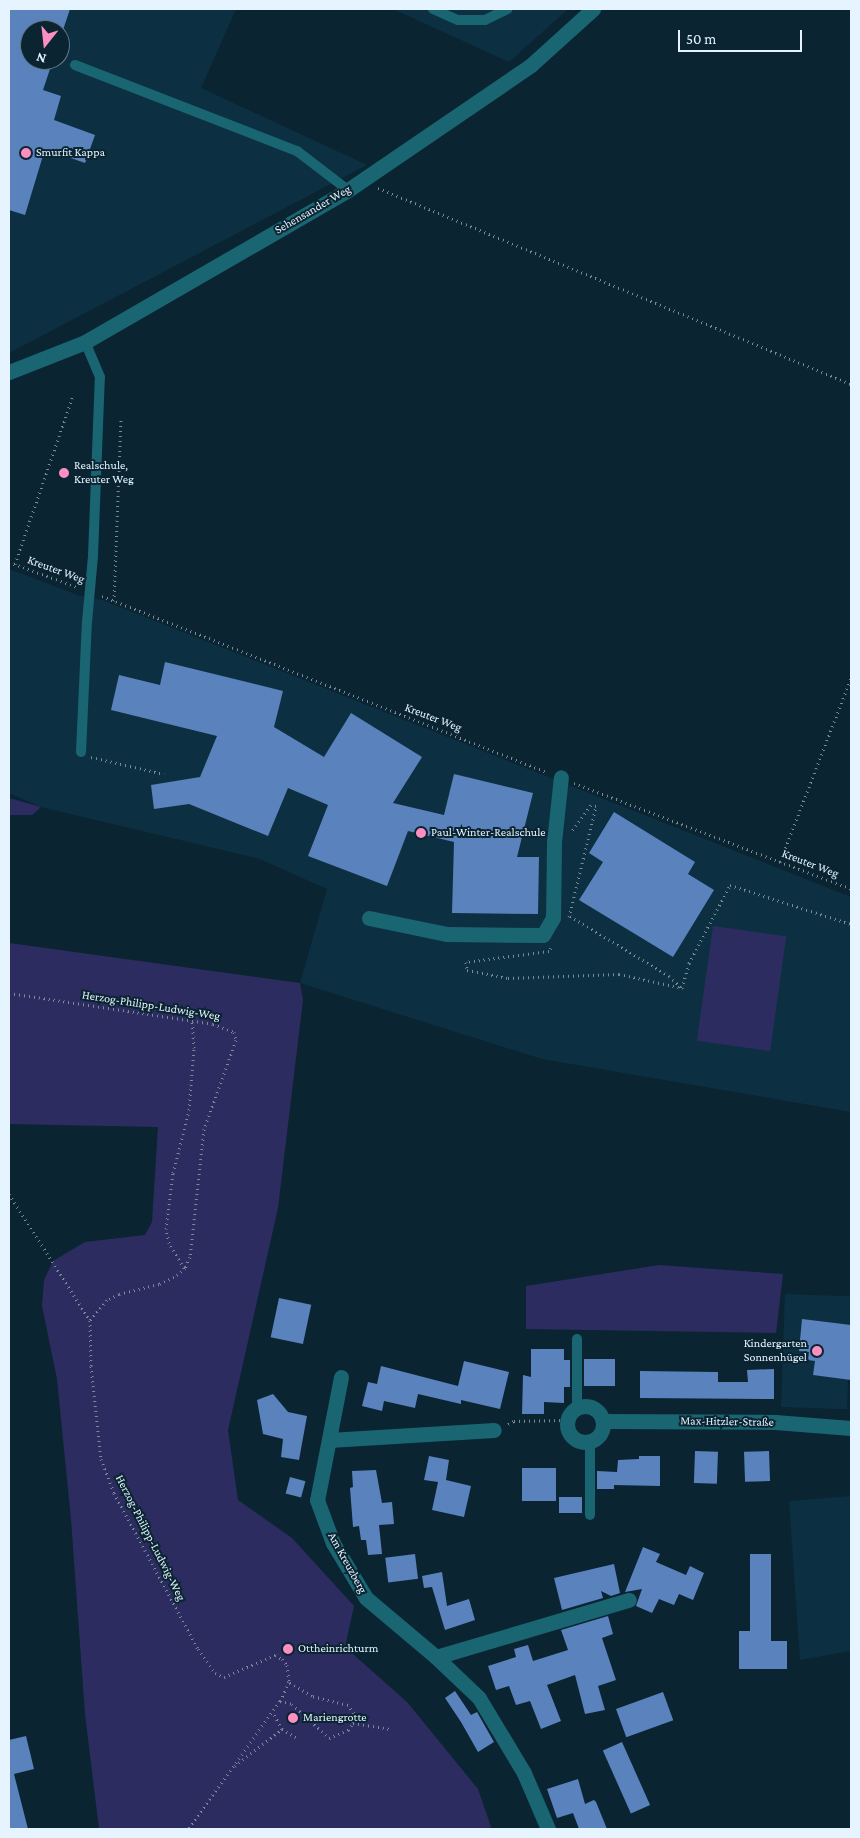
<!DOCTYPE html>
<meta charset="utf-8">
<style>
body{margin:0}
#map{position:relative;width:860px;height:1838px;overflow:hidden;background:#0a2432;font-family:"Crimson Pro",serif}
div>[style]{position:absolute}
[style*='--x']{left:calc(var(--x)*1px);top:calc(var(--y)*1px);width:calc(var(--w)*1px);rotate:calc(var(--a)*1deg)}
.built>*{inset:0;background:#0c3042;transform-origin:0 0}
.green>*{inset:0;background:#2d2c60;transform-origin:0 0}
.building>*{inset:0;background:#5a82bd;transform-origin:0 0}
.path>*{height:3px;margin-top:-1.5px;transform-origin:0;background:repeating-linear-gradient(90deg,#788c98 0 1px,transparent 0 5px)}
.lane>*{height:10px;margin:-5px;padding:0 5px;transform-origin:5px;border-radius:5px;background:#1a6572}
.street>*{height:15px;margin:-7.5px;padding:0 7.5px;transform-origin:7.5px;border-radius:7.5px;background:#1a6572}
.street>.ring{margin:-7.5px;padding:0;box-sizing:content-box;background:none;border:15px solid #1a6572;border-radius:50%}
.dots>*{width:14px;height:14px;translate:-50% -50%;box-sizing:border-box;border:2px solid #0a2432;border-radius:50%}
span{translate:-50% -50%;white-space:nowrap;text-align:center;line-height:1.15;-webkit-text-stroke:4px #0a2432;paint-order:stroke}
.poi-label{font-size:12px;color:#e5f4fe}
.left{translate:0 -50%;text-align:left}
.right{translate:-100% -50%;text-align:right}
.street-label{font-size:12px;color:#e5f4fe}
.frame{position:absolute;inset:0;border:10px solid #e5f4fe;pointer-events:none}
.north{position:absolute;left:20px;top:20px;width:50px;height:50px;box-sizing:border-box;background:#0a2432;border:1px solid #627784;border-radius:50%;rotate:196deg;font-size:14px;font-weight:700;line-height:20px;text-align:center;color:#e5f4fe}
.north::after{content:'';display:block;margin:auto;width:18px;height:22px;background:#fc8fc2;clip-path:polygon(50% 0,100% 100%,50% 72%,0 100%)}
.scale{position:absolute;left:678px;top:30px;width:124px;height:22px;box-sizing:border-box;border:2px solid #e5f4fe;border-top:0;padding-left:6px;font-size:15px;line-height:18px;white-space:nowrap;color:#e5f4fe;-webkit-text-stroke:4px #0a2432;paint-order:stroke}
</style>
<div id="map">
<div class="built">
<div style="clip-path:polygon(evenodd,9px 9px,236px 9px,201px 88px,367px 165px,9px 353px,9px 9px,30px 30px,60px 30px,60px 60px,30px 60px,30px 30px)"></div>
<div style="clip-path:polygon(393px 9px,568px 9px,509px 62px)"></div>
<div style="clip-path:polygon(9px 569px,80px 596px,102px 600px,851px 897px,851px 1112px,542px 1059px,300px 983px,327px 889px,260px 859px,41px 807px,9px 793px)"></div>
<div style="left:785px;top:1294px;width:66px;height:113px;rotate:2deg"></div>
<div style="clip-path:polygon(851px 1496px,851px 1651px,800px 1660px,789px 1501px)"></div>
</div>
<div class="green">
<div style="clip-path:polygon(9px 798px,41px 807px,32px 815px,9px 815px)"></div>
<div style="left:713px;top:926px;width:74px;height:116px;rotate:8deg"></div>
<div style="clip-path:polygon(9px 943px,300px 983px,303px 1000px,278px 1208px,228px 1430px,238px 1500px,292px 1538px,354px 1606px,345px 1647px,407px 1702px,478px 1789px,491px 1827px,489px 1829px,99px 1829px,85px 1714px,71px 1519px,57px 1379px,42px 1306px,44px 1280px,53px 1261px,85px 1242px,145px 1235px,152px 1222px,158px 1127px,9px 1124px)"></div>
<div style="clip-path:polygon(659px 1265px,783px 1274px,776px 1333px,526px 1329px,526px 1286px)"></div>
</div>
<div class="building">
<div style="clip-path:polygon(9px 9px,70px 9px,63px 30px,30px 30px,30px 60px,53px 60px,43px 90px,61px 96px,54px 120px,95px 135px,85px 163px,45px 149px,25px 215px,9px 210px)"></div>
<div style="clip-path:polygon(165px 662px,283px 691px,274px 727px,324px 757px,351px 713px,422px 757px,393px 803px,444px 815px,454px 774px,533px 793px,517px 857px,539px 857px,538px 914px,452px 913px,454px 842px,408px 831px,387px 886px,308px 856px,328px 805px,288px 788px,268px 836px,189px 804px,154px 809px,151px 785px,200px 777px,217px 736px,111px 710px,119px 675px,160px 685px)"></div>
<div style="clip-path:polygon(614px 812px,695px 862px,688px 874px,714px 890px,673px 957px,579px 900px,603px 862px,589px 853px)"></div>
<div style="left:279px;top:1298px;width:33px;height:40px;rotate:12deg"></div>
<div style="clip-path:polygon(802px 1319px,851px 1325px,851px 1380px,813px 1375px,815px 1361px,808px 1360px,809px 1352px,799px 1351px)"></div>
<div style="clip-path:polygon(531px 1349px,564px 1349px,564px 1360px,570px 1360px,570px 1387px,564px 1387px,564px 1403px,544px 1402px,544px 1414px,522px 1414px,523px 1375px,531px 1377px)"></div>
<div style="left:615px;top:1359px;width:27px;height:31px;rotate:90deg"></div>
<div style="clip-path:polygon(464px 1361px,509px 1372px,500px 1409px,461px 1400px,461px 1404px,418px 1394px,415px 1408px,384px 1401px,382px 1411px,362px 1406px,368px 1382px,377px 1384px,381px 1366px,458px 1386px)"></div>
<div style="clip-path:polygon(774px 1369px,774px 1399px,640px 1398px,640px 1371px,718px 1372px,718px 1382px,748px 1382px,747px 1370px)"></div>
<div style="clip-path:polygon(273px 1394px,288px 1412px,307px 1416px,299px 1460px,281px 1457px,283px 1439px,263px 1434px,257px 1400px)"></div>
<div style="left:695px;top:1451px;width:23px;height:32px;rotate:2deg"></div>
<div style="left:769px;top:1451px;width:30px;height:25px;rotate:88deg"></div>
<div style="clip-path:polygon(429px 1456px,449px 1460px,446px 1480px,471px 1486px,464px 1517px,432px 1510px,438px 1482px,424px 1480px)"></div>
<div style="clip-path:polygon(639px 1456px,660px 1456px,660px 1486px,614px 1485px,614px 1489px,597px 1489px,597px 1471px,617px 1472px,618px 1460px,639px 1459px)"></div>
<div style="left:522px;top:1468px;width:34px;height:33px"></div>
<div style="clip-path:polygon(376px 1470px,382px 1503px,392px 1502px,394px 1524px,379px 1525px,382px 1554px,368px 1555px,366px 1540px,361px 1540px,359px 1526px,353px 1527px,350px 1488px,353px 1487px,352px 1471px)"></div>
<div style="left:290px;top:1477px;width:16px;height:17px;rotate:15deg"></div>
<div style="left:559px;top:1497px;width:23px;height:16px"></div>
<div style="clip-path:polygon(643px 1547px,660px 1554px,656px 1562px,686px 1575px,690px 1566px,704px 1573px,693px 1600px,679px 1594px,674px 1605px,659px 1599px,652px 1613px,636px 1606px,642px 1589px,625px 1592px)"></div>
<div style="left:415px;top:1554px;width:25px;height:30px;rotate:83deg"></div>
<div style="clip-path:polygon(750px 1554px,771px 1554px,771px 1641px,787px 1641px,787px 1669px,739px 1669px,739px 1631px,750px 1631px)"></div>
<div style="clip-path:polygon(614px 1564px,620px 1593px,611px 1596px,601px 1591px,603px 1598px,562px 1610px,554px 1578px)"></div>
<div style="clip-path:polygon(442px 1572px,447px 1606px,469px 1599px,475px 1620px,445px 1630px,432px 1587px,424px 1588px,422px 1576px)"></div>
<div style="clip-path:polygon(608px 1616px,613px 1634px,602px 1638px,616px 1680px,598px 1686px,605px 1710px,585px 1714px,575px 1675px,547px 1685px,561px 1721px,541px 1729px,530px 1701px,516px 1705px,509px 1686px,496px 1690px,488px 1666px,516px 1657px,514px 1649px,528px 1645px,533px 1661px,568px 1650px,561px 1630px)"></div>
<div style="clip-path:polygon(455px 1691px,471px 1715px,477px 1712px,494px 1742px,478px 1752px,461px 1722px,445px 1698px)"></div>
<div style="left:663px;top:1692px;width:30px;height:50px;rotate:70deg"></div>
<div style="clip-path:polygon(26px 1736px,34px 1769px,14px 1774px,28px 1829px,9px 1829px,9px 1740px)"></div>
<div style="left:622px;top:1742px;width:69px;height:21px;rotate:66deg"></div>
<div style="clip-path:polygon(578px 1779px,585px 1804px,594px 1800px,596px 1802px,607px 1829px,579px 1829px,573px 1813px,557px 1818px,547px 1789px)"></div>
</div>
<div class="path">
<div style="--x:378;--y:188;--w:512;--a:22.51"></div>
<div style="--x:9;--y:562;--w:72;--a:20.2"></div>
<div style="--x:15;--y:564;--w:176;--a:-71"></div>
<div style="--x:102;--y:596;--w:479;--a:21.6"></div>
<div style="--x:114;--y:601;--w:181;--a:-87.8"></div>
<div style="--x:91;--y:757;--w:75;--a:13.1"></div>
<div style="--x:574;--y:783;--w:297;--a:20.9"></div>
<div style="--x:780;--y:862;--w:197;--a:-68.9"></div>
<div style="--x:570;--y:916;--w:116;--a:31.2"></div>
<div style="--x:669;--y:976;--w:16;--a:43"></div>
<div style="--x:569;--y:917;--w:114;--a:-76.3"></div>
<div style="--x:596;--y:806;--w:5;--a:-169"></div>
<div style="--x:591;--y:805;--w:32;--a:126"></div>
<div style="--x:551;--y:948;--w:4;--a:124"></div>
<div style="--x:549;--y:951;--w:84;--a:172.5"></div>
<div style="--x:466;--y:962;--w:8;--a:83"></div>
<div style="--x:467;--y:970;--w:42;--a:11"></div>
<div style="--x:508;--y:978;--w:111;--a:-2.1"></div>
<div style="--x:619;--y:974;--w:65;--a:12.5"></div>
<div style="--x:682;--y:988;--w:26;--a:-74"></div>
<div style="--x:689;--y:963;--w:88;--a:-62.3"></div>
<div style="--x:730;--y:885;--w:127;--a:17.9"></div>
<div style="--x:9;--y:993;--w:206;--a:8.6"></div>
<div style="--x:213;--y:1024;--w:22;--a:21"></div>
<div style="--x:234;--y:1032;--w:8;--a:76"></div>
<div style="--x:236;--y:1040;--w:95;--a:109.8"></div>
<div style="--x:204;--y:1129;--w:129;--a:96.2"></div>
<div style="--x:190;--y:1257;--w:12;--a:114"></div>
<div style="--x:185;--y:1268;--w:14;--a:141"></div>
<div style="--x:174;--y:1277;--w:17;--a:155"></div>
<div style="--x:159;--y:1284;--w:41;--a:166"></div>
<div style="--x:119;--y:1294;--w:13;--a:153"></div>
<div style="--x:107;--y:1300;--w:26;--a:130"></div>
<div style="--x:90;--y:1320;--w:46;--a:88.8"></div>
<div style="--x:91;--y:1366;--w:94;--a:83.9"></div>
<div style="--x:101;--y:1459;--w:36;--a:69"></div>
<div style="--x:114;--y:1493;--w:177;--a:61.7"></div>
<div style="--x:198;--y:1649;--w:29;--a:55"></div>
<div style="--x:215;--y:1673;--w:10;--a:24"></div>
<div style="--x:224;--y:1677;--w:56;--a:-23.3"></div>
<div style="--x:275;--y:1655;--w:8;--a:30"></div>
<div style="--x:282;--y:1659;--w:8;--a:50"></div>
<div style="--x:287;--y:1665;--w:17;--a:83"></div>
<div style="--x:289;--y:1682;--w:21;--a:115"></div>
<div style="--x:280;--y:1701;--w:158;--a:125.7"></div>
<div style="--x:9;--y:1194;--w:148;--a:57.4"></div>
<div style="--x:184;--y:1268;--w:29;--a:-121"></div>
<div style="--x:169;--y:1243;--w:14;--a:-102"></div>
<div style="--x:166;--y:1229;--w:56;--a:-82.9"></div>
<div style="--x:173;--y:1173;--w:65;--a:-75.7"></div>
<div style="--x:189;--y:1110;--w:62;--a:-85.4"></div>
<div style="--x:194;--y:1048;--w:28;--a:-94"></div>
<div style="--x:508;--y:1424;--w:7;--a:-27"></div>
<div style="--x:514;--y:1421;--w:53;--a:-1.1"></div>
<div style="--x:280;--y:1701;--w:12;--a:14"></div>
<div style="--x:292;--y:1704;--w:50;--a:42.6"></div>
<div style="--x:329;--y:1738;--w:21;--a:-23"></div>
<div style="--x:348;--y:1730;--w:9;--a:-54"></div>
<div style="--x:353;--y:1723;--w:10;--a:-84"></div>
<div style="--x:354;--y:1713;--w:10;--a:-127"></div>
<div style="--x:348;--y:1705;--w:37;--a:-166"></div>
<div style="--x:312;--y:1696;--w:27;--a:-149"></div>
<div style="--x:353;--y:1723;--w:38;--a:9"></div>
<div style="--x:282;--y:1729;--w:17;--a:31"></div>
<div style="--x:235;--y:1766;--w:60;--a:-38.2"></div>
<div style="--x:282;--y:1729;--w:19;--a:-118"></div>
</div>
<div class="lane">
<div style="--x:433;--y:9;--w:27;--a:24"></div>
<div style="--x:458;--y:20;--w:27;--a:0"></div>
<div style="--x:485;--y:20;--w:25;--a:-26"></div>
<div style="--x:75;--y:65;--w:238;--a:21.2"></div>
<div style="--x:297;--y:151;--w:64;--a:37.4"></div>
<div style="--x:81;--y:752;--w:130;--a:-87.4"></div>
<div style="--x:87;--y:622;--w:66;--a:-84.8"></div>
<div style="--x:93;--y:556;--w:179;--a:-87.8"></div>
<div style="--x:100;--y:377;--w:38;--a:-113"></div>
<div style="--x:577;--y:1339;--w:67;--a:90"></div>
<div style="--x:590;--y:1515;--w:74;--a:-90"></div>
</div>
<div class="street">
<div style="--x:9;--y:372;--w:82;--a:-21.5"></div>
<div style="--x:85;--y:342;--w:304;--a:-30"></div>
<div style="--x:348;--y:190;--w:222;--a:-34.3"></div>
<div style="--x:531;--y:65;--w:84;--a:-42.1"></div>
<div style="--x:369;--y:918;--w:80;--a:11.6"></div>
<div style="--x:447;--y:934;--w:96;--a:0.6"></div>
<div style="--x:543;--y:935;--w:20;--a:-60"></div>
<div style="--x:553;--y:918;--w:76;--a:-89.2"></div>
<div style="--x:554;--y:842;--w:65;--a:-83.9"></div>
<div style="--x:341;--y:1377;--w:125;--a:101"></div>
<div style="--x:317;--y:1500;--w:46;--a:69.6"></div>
<div style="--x:333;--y:1543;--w:64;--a:59"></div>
<div style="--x:366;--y:1598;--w:92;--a:40.1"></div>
<div style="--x:436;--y:1657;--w:59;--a:43.6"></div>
<div style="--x:479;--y:1698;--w:87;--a:59"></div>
<div style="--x:524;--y:1773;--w:61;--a:66.8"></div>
<div class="ring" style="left:567px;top:1406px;width:21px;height:21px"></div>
<div style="--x:603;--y:1421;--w:172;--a:0.3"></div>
<div style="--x:775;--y:1422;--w:76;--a:4.5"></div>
<div style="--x:329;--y:1440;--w:165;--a:-3.5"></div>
<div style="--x:436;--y:1657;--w:201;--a:-16.5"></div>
</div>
<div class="dots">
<div style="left:26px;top:153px;background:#fc8fc2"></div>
<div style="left:64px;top:473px;background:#fc8fc2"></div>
<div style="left:421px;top:833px;background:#fc8fc2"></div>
<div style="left:817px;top:1351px;background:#fc8fc2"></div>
<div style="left:288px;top:1649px;background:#fc8fc2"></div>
<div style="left:293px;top:1718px;background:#fc8fc2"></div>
</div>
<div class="poi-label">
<span class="left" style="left:36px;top:153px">Smurfit Kappa</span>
<span class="left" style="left:74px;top:473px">Realschule,<br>Kreuter Weg</span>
<span class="left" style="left:431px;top:833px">Paul-Winter-Realschule</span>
<span class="right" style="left:807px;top:1351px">Kindergarten<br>Sonnenhügel</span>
<span class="left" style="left:298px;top:1649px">Ottheinrichturm</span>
<span class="left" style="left:303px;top:1718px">Mariengrotte</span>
</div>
<div class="street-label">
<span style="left:313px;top:210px;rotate:-30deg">Sehensander Weg</span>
<span style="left:56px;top:570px;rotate:20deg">Kreuter Weg</span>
<span style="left:433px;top:718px;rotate:21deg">Kreuter Weg</span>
<span style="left:810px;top:864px;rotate:21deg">Kreuter Weg</span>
<span style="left:151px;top:1006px;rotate:9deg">Herzog-Philipp-Ludwig-Weg</span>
<span style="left:727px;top:1422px;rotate:1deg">Max-Hitzler-Straße</span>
<span style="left:150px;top:1538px;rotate:63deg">Herzog-Philipp-Ludwig-Weg</span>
<span style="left:347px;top:1563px;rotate:61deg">Am Kreuzberg</span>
</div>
<div class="frame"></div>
<div class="north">N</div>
<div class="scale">50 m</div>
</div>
